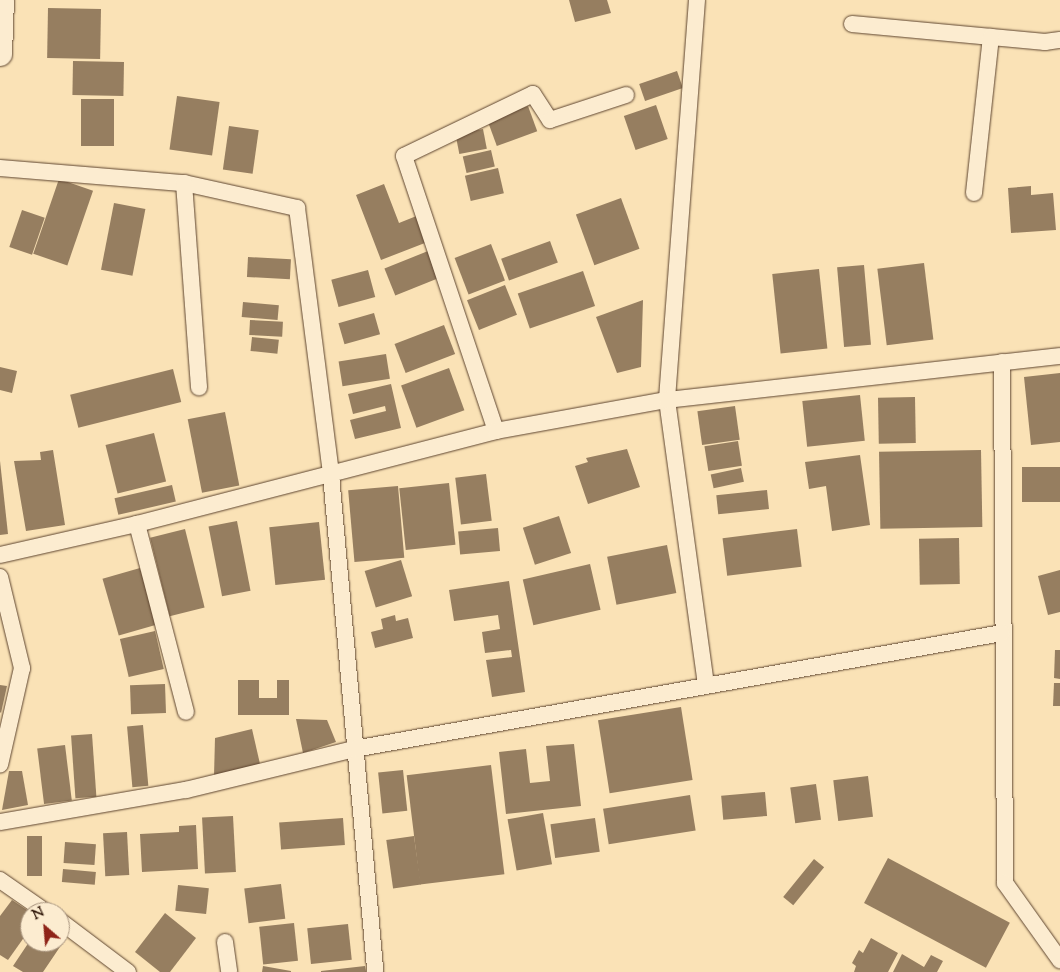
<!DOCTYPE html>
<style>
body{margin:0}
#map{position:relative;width:1060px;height:972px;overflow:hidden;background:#fae2b6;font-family:"Sorts Mill Goudy",serif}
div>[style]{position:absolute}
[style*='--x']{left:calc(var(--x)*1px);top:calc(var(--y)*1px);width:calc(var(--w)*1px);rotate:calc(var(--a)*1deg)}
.building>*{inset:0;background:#967e60;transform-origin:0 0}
.roads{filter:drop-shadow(0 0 1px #5e4530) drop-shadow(0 0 1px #5e4530)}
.street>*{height:16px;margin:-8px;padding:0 8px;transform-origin:8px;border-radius:8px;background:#fcecd0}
.secondary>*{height:24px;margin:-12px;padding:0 12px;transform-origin:12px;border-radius:12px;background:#fcecd0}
span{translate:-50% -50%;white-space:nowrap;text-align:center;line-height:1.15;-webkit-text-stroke:4.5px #fcecd0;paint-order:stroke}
.north{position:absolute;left:20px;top:902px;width:50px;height:50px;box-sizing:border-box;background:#fcecd0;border:1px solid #a8947e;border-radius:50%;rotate:333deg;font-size:14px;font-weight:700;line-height:20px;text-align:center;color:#2a1103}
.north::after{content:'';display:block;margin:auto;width:18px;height:22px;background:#8f2418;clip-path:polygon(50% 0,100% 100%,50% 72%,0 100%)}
</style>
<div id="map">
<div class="building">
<div style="clip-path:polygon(569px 0,607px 0,611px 13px,575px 22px)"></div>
<div style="left:48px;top:8px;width:53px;height:50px;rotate:1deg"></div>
<div style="left:73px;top:61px;width:51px;height:34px;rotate:1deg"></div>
<div style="left:677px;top:71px;width:18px;height:40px;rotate:71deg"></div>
<div style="left:177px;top:96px;width:43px;height:54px;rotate:8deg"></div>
<div style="left:81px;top:99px;width:33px;height:47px"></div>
<div style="left:656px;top:105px;width:36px;height:34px;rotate:71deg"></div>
<div style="left:528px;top:106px;width:27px;height:43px;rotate:70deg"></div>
<div style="left:229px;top:126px;width:30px;height:44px;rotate:8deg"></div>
<div style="left:483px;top:129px;width:20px;height:28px;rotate:79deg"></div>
<div style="left:491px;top:150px;width:17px;height:29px;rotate:77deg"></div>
<div style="left:498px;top:168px;width:26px;height:34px;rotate:77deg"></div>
<div style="left:59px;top:179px;width:36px;height:79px;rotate:19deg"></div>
<div style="clip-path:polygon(384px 184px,399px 223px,419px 215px,430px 241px,381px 260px,356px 195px)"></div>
<div style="clip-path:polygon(1031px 186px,1031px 195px,1053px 193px,1056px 230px,1011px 233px,1008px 188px)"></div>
<div style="left:621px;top:198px;width:54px;height:48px;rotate:70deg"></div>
<div style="left:114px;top:203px;width:32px;height:68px;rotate:11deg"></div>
<div style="left:22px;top:210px;width:24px;height:39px;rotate:19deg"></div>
<div style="left:550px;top:241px;width:23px;height:52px;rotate:70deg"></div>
<div style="left:491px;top:244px;width:39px;height:39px;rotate:69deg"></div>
<div style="left:428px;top:251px;width:29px;height:47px;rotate:68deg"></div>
<div style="left:248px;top:257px;width:43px;height:20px;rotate:3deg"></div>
<div style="left:924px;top:263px;width:77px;height:47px;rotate:83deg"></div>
<div style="left:864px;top:265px;width:80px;height:27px;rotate:85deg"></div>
<div style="left:819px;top:269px;width:80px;height:47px;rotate:84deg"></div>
<div style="left:368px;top:270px;width:28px;height:38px;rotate:75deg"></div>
<div style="left:583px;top:271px;width:37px;height:69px;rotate:71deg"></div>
<div style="left:505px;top:285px;width:32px;height:41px;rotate:68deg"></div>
<div style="clip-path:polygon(643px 300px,641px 367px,617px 373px,596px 317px)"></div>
<div style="left:243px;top:302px;width:36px;height:15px;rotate:5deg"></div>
<div style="left:374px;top:313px;width:22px;height:37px;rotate:74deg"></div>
<div style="left:250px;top:320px;width:33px;height:15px;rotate:3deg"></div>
<div style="left:444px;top:325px;width:31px;height:53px;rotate:69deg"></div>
<div style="left:252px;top:337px;width:27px;height:14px;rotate:6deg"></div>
<div style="left:386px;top:354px;width:25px;height:48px;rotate:81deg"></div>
<div style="clip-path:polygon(0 367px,17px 371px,12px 393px,0 390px)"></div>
<div style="left:449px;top:368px;width:45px;height:51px;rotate:70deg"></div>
<div style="left:173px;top:369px;width:34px;height:106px;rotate:76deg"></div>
<div style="clip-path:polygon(1060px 373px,1060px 442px,1031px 445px,1024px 377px)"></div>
<div style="clip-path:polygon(391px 384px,401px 428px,355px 439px,350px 420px,386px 411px,385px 406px,353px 414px,348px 394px)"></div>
<div style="left:860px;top:395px;width:46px;height:58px;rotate:84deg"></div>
<div style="left:915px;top:397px;width:46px;height:37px;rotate:89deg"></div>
<div style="left:735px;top:406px;width:34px;height:38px;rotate:82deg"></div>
<div style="left:225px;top:412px;width:75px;height:38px;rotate:79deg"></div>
<div style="left:154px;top:433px;width:50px;height:50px;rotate:76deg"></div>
<div style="left:738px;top:441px;width:25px;height:34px;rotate:81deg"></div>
<div style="clip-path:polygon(627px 449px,640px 487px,588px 504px,575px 466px,588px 462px,586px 458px)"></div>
<div style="clip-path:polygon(53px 450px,65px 525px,26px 531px,14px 461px,41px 460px,40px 452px)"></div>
<div style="left:981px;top:450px;width:77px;height:102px;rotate:89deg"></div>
<div style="clip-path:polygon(860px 455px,870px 525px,832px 531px,826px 486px,809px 489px,805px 462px)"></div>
<div style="clip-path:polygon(0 461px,8px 534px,0 535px)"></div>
<div style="left:1060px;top:467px;width:35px;height:38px;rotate:90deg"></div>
<div style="left:741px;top:468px;width:14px;height:31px;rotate:78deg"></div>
<div style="left:486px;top:474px;width:47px;height:31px;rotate:83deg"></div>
<div style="left:449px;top:483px;width:62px;height:50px;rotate:84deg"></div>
<div style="left:172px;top:485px;width:17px;height:59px;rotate:77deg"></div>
<div style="left:398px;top:486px;width:72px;height:50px;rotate:85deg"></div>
<div style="left:767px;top:490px;width:19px;height:51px;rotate:84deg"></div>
<div style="left:559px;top:516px;width:39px;height:38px;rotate:72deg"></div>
<div style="left:237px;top:521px;width:71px;height:29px;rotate:79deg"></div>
<div style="left:319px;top:522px;width:58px;height:50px;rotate:84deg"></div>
<div style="left:498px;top:528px;width:23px;height:40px;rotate:85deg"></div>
<div style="left:185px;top:529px;width:81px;height:36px;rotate:76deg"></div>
<div style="left:797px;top:529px;width:38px;height:75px;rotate:83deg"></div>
<div style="left:959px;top:538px;width:46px;height:40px;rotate:89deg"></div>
<div style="left:667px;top:545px;width:49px;height:61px;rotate:79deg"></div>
<div style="left:401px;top:560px;width:38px;height:38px;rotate:73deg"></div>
<div style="left:590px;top:564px;width:47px;height:69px;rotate:77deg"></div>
<div style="left:140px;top:568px;width:59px;height:39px;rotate:74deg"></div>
<div style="clip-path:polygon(1060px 570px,1060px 612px,1048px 615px,1038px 576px)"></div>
<div style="clip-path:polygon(509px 581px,525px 692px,492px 697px,486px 660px,512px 657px,511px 650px,485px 653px,482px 632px,500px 629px,498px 615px,454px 621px,449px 590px)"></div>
<div style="clip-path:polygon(395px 615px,396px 621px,408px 618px,413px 638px,375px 648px,371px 632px,383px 629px,381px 619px)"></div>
<div style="left:155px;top:631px;width:39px;height:36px;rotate:77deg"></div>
<div style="clip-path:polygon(1055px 650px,1060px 650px,1060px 679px,1054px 678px)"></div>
<div style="clip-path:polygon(238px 680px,259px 680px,259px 698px,277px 698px,277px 680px,289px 680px,289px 715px,238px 715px)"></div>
<div style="clip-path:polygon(1054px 683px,1060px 683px,1060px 706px,1053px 706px)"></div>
<div style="left:165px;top:684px;width:29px;height:35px;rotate:88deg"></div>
<div style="clip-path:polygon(0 685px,7px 686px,1px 713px,0 712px)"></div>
<div style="left:681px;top:707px;width:74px;height:84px;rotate:81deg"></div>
<div style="clip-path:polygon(296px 719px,327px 720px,336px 742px,303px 753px)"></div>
<div style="left:143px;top:725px;width:61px;height:16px;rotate:85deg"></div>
<div style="clip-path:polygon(252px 729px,260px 764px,214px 776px,215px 738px)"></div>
<div style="left:92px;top:734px;width:63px;height:21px;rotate:86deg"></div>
<div style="clip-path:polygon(574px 744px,581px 806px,506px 814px,499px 752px,526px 749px,530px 783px,550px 781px,546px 746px)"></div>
<div style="left:65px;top:745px;width:56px;height:28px;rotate:83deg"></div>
<div style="left:491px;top:765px;width:110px;height:85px;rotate:83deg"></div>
<div style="left:403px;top:770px;width:41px;height:25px;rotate:84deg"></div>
<div style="clip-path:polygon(9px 771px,22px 771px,28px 805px,2px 810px)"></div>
<div style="left:868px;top:776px;width:41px;height:35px;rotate:83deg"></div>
<div style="left:816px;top:784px;width:36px;height:26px;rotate:82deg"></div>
<div style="left:765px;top:792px;width:24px;height:44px;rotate:85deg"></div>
<div style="left:690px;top:795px;width:36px;height:88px;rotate:81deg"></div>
<div style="left:543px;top:813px;width:52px;height:36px;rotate:80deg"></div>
<div style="left:233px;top:816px;width:56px;height:31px;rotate:87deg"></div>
<div style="left:343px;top:818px;width:27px;height:64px;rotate:86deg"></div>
<div style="left:595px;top:818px;width:34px;height:45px;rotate:82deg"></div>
<div style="clip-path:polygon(196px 825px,198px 869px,142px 872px,140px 834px,179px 832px,179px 826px)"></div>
<div style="left:127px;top:832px;width:43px;height:24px;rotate:87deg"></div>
<div style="left:27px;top:836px;width:15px;height:40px"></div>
<div style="left:414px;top:836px;width:49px;height:28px;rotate:82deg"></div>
<div style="left:65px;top:842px;width:31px;height:21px;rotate:4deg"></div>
<div style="left:888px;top:858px;width:138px;height:51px;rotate:28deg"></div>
<div style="left:814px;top:859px;width:13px;height:49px;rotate:39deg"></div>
<div style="left:63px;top:869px;width:33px;height:13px;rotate:5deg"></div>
<div style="left:281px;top:884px;width:35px;height:37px;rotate:83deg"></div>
<div style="left:178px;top:885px;width:31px;height:26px;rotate:6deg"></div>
<div style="clip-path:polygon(12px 900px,30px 912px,30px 929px,8px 960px,0 955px,0 916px)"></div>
<div style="clip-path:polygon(165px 913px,196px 938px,170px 972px,160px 972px,135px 952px)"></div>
<div style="left:294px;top:923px;width:38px;height:35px;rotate:84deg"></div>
<div style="left:348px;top:924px;width:36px;height:41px;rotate:84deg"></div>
<div style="clip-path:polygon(60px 934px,66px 938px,43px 972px,23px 972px,13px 966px,29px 942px,60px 942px)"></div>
<div style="clip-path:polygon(871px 938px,898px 953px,888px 972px,854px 972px,856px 966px,852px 963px,859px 950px,863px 953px)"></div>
<div style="clip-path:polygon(902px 954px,924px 967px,931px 955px,943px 961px,937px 972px,893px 972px)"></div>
<div style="clip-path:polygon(263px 966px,291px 971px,291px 972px,262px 972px)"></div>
<div style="clip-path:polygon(365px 966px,366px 972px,321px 972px,321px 971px)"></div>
</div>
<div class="roads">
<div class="street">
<div style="--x:697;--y:0;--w:401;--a:94.3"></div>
<div style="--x:667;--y:400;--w:288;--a:82.2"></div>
<div style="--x:852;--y:24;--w:194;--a:5.3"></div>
<div style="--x:1045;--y:42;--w:15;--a:-8"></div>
<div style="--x:0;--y:168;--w:185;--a:4.7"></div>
<div style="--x:184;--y:183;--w:116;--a:12.5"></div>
<div style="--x:297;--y:208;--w:269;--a:82.7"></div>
<div style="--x:331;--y:475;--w:499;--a:84.9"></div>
<div style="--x:184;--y:183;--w:205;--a:85.8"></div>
<div style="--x:974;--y:193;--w:157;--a:-83.8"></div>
<div style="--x:1002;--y:362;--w:521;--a:89.67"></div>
<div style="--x:1005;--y:883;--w:95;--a:54.5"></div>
<div style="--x:496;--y:431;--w:290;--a:-108.5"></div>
<div style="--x:404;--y:156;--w:143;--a:-25.7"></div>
<div style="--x:533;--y:94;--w:31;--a:57"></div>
<div style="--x:550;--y:120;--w:80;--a:-18.2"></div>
<div style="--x:137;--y:524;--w:194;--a:75.4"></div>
<div style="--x:0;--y:555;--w:140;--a:-12.8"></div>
<div style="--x:137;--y:524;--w:371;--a:-14.5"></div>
<div style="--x:496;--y:431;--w:174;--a:-10.3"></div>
<div style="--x:667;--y:400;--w:395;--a:-6.4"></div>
<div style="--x:0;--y:577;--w:94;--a:76.4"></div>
<div style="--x:22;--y:668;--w:99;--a:102.8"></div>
<div style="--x:0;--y:822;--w:189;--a:-9.8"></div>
<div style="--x:186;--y:790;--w:173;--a:-13.7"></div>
<div style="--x:354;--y:749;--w:658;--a:-10.15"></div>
<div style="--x:0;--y:880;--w:56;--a:34.8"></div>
<div style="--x:60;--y:921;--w:85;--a:36.9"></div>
<div style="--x:225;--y:942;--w:30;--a:82"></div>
</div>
<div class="secondary">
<div style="--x:0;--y:54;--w:54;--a:-87.9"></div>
</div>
</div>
<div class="north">N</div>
</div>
